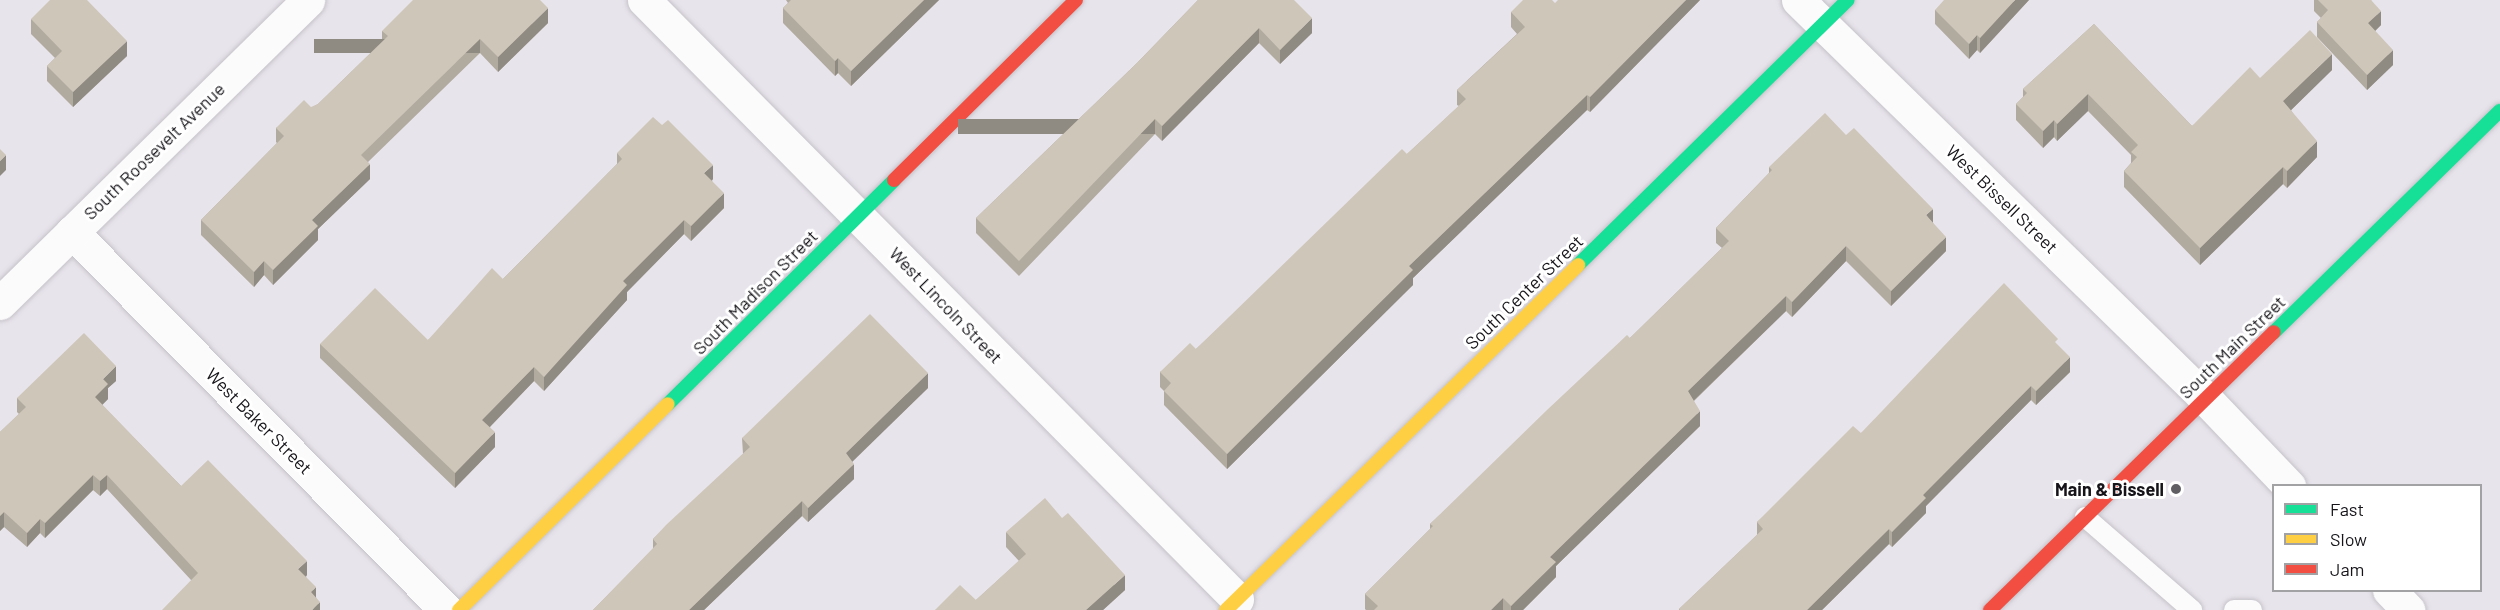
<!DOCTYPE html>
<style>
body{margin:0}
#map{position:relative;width:2500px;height:610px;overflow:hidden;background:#e8e4ec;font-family:Barlow,sans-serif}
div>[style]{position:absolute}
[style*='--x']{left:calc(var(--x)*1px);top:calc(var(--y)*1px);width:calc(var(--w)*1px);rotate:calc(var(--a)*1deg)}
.roads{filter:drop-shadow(0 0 2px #c5c2c8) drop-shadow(0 0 2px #c5c2c8)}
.lane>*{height:20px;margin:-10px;padding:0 10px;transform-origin:10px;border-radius:10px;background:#fcfbfc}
.street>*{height:33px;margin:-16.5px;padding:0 16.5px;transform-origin:16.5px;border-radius:16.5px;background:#fcfbfc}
.fast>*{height:14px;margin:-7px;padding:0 7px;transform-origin:7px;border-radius:7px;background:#16e098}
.slow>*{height:14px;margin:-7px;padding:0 7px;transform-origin:7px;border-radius:7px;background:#ffcf43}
.jam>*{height:14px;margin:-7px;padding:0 7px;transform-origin:7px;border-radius:7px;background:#f24e42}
.wall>*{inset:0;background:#b1aa9f}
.shaded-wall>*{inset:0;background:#908b82;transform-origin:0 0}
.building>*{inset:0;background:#cec6b9}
.dots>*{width:16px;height:16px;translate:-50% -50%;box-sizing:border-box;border:3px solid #fff;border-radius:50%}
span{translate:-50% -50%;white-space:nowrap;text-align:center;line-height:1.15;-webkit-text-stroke:6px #fff;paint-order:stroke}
.street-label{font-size:18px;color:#161419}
.poi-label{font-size:18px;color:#161419;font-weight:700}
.right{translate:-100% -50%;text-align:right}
.legend{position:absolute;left:2272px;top:484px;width:210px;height:108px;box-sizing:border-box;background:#fff;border:2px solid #a2a1a3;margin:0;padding:8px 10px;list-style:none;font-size:18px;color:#161419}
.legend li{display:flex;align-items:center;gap:12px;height:30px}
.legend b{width:30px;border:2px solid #a2a1a3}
</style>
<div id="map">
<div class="roads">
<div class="lane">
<div style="--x:2085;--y:517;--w:142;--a:41"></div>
<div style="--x:2234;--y:610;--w:18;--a:0"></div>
</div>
<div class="street">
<div style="--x:644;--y:0;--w:843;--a:45.29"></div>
<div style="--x:1798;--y:0;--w:569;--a:44.36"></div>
<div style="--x:2205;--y:398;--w:122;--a:46.3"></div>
<div style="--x:72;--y:232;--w:532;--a:45.3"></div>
<div style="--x:0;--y:303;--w:432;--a:-44.5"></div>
<div style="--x:2389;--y:590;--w:28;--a:46"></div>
</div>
<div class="fast">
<div style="--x:1578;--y:265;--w:378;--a:-44.5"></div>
<div style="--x:2274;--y:332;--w:316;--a:-44.4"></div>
<div style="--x:668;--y:404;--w:318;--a:-44.7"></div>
</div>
<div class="slow">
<div style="--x:459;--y:610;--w:293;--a:-44.6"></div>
<div style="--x:1226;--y:610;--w:493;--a:-44.4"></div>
</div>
<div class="jam">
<div style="--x:894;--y:180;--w:256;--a:-44.7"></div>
<div style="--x:1990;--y:610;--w:397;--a:-44.4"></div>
</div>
</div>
<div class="wall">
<div style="clip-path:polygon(786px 0,939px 0,851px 86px,838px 73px,835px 76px,783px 23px,783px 8px,788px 3px)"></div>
<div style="clip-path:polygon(1198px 0,1312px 33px,1280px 64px,1259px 43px,1162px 141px,1155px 134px,1019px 276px,976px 233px,976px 218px,1137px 63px)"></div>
<div style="clip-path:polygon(1700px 0,1590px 112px,1587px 110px,1413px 278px,1413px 285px,1227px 469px,1164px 405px,1164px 391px,1160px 387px,1160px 372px,1196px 349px,1459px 106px,1457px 105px,1457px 90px,1517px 34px,1511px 27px,1511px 12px,1555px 3px)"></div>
<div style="clip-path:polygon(2029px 0,1980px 53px,1977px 50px,1969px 59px,1935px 24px,1935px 10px)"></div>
<div style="clip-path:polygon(2314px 0,2371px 0,2381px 25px,2375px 31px,2393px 65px,2367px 90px,2317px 37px,2317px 22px,2321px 18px,2314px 11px)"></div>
<div style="clip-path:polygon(31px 19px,127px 56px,73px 107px,47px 81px,47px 66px,55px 58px,31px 34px)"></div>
<div style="clip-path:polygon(548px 23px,498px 72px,480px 53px,368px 162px,370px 179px,318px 229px,318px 240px,273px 285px,264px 275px,254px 287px,201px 235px,201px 220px,277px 143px,276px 142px,276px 128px,318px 104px,382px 42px,382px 31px)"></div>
<div style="clip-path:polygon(2094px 24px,2192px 126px,2260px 78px,2332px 70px,2291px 110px,2317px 157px,2287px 188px,2283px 184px,2200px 265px,2124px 187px,2124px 171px,2131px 163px,2131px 155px,2088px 111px,2057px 141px,2054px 137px,2043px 148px,2016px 120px,2016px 104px,2023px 97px,2023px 89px)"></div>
<div style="clip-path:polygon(617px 153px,713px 179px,712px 181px,724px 208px,691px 241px,684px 234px,627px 292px,627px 300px,544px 391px,534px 381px,490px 427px,495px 447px,455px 488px,320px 358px,320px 344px,428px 340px,503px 279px,617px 164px)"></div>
<div style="clip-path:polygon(1769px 167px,1933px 223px,1946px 251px,1891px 306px,1846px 261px,1792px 317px,1786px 311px,1694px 401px,1700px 426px,1556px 566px,1556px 577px,1523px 610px,1366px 610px,1365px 609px,1365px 594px,1430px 529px,1430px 524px,1630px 338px,1722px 248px,1716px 243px,1716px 228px,1769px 173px)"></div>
<div style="clip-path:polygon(2058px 346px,2070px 372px,2036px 405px,2031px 400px,1926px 506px,1926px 513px,1892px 547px,1889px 544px,1822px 610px,1679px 610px,1679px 609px,1757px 535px,1757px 522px,1861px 433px)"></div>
<div style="clip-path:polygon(116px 381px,108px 388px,108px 399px,102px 405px,181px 486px,307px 575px,306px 577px,316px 597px,320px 610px,191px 580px,107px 489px,100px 496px,93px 490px,45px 538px,40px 533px,27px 547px,4px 527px,0 531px,0 432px,19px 414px,17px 412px,17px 398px)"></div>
<div style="clip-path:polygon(928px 388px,852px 461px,854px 479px,808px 522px,802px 516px,704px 610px,593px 610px,653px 549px,653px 539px,743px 454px,742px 438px)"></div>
<div style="clip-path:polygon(1006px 532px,1125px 590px,1103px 610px,935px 610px,976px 600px,1019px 561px,1006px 547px)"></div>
</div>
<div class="shaded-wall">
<div style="clip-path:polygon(924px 0,939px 0,851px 86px,851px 71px)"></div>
<div style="clip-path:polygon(1686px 0,1700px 0,1590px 112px,1590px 97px)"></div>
<div style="clip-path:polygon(2015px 0,2029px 0,1980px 53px,1980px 38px)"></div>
<div style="clip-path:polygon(548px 8px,548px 23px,498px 72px,498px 57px)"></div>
<div style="clip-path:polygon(2381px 11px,2381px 25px,2368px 38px,2368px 23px)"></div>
<div style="clip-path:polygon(1312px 18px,1312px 33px,1280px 64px,1280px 50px)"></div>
<div style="clip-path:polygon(1259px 28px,1259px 43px,1162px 141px,1162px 126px)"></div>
<div style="clip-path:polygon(1977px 35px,1977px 50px,1969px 59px,1969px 44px)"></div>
<div style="left:480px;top:39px;width:14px;height:166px;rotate:90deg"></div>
<div style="clip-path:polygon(127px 41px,127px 56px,73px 107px,73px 92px)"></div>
<div style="clip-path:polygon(2393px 50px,2393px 65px,2367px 90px,2367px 75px)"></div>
<div style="clip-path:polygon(2332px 54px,2332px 70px,2283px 118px,2283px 101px)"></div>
<div style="clip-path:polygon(838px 58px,838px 73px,835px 76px,835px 61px)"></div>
<div style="clip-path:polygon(2088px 94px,2088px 111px,2057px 141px,2057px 124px)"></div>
<div style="clip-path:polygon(1587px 95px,1587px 110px,1413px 278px,1413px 285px,1227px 469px,1227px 454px,1409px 266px)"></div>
<div style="left:1155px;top:119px;width:15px;height:197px;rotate:90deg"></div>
<div style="clip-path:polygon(2054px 120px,2054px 137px,2043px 148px,2043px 131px)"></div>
<div style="clip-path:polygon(2317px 141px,2317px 157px,2287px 188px,2287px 171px)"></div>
<div style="clip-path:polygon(6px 155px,6px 170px,0 176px,0 161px)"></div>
<div style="clip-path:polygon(370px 164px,370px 179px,318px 229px,318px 240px,273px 285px,273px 270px,312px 220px)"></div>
<div style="clip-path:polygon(713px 165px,713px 179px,704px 188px,704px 173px)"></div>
<div style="clip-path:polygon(2283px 167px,2283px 184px,2200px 265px,2200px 248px)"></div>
<div style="clip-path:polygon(724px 193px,724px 208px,691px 241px,691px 226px)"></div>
<div style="clip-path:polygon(1933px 209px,1933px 224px,1926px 215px)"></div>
<div style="clip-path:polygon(684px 220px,684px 234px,627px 292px,627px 300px,544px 391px,544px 377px,623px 281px)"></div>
<div style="clip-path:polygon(1946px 237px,1946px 251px,1891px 306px,1891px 291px)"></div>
<div style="clip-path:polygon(1846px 246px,1846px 261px,1792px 317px,1792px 302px)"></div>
<div style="clip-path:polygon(264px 261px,264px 275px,254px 287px,254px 272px)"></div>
<div style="clip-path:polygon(1786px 296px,1786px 311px,1688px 406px,1688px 391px)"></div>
<div style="clip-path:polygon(2070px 357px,2070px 372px,2036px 405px,2036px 391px)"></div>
<div style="clip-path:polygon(116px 366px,116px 381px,108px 388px,108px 399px,95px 412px,95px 397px,103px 379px)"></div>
<div style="clip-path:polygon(534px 367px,534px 381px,482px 435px,482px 420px)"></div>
<div style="clip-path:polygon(928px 373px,928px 388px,846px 468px,846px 453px)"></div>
<div style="clip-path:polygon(2031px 386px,2031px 400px,1926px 506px,1926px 513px,1892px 547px,1892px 532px,1923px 495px)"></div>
<div style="clip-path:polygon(1700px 411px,1700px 426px,1556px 566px,1556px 577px,1523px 610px,1511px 610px,1511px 606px,1550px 557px)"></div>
<div style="clip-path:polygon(495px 432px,495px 447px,455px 488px,455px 473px)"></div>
<div style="clip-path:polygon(854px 464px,854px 479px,808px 522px,808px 508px)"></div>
<div style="clip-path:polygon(93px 475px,93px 490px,45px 538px,45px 523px)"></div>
<div style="clip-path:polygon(107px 475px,107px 489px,100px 496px,100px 481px)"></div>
<div style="clip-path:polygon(802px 501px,802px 516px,704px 610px,689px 610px)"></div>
<div style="clip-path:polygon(4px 512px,4px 527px,0 531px,0 516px)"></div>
<div style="clip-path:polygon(40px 519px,40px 533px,27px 547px,27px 533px)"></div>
<div style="clip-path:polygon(1889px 529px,1889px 544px,1822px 610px,1807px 610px)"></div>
<div style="clip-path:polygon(307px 561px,307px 575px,298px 584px,298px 569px)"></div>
<div style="clip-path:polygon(1125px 575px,1125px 590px,1103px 610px,1086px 610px)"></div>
<div style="clip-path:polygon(316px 587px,316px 602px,311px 592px)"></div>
<div style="clip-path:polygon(1503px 598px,1503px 610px,1491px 610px)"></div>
<div style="clip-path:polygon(320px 602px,320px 610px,312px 610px)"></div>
</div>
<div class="building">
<div style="clip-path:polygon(50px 0,87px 0,127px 41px,73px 92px,47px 66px,62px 51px,31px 19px)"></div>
<div style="clip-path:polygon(413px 0,540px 0,548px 8px,498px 57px,480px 39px,361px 155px,370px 164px,312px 220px,318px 226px,273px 270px,264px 261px,254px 272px,201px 220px,284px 136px,276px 128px,304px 100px,311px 107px,318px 104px,388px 36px,382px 31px)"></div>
<div style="clip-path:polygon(791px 0,924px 0,851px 71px,838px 58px,835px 61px,783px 8px)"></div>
<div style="clip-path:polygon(1198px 0,1294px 0,1312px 18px,1280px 50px,1259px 28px,1162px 126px,1155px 119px,1019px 261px,976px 218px,1137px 63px)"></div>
<div style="clip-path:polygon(1523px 0,1552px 0,1555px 3px,1558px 0,1686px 0,1590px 97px,1587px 95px,1409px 266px,1413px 270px,1227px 454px,1164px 391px,1171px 383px,1160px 372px,1190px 343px,1196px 349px,1402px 149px,1407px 154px,1466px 99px,1457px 90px,1525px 27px,1511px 12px)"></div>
<div style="clip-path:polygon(1944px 0,2015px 0,1980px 38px,1977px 35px,1969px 44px,1935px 10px)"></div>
<div style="clip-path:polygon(2318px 0,2371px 0,2381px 11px,2368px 23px,2393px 50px,2367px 75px,2317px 22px,2328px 10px)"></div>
<div style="clip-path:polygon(2094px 24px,2192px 126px,2250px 67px,2260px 78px,2310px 30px,2332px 54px,2283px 101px,2317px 141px,2287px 171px,2283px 167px,2200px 248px,2124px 171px,2137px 157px,2131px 152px,2138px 145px,2088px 94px,2057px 124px,2054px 120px,2043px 131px,2016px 104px,2027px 93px,2023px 89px)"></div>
<div style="clip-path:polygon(1825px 113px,1846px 135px,1854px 128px,1933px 209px,1926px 215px,1946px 237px,1891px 291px,1846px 246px,1792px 302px,1786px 296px,1688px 391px,1700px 411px,1550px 557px,1556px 562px,1511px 606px,1503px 598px,1491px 610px,1374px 610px,1378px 606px,1365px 594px,1433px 526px,1430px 524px,1547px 410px,1627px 335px,1630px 338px,1729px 241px,1716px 228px,1772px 170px,1769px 167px)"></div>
<div style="clip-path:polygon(653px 117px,662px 125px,668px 120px,713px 165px,704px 173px,724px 193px,691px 226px,684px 220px,623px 281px,627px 285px,544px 377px,534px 367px,482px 420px,495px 432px,455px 473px,320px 344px,375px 288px,428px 340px,492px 268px,503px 279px,622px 159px,617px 153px)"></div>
<div style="clip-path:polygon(0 149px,6px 155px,0 161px)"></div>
<div style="clip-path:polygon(2004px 283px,2058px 339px,2055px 342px,2070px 357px,2036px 391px,2031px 386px,1923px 495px,1926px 498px,1892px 532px,1889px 529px,1807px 610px,1680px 610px,1679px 609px,1763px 529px,1757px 522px,1853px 426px,1861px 433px)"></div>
<div style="clip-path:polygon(870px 314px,928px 373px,846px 453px,854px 464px,808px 508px,802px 501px,689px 610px,593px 610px,657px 544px,653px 539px,666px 525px,750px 447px,742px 438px)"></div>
<div style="clip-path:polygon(84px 333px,116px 366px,103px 379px,108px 384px,95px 397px,181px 486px,208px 460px,307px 561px,298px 569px,316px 587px,311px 592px,320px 602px,312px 610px,162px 610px,198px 573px,107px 475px,100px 481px,93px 475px,45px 523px,40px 519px,27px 533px,4px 512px,0 516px,0 432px,26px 407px,17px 398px)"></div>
<div style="clip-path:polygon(1045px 498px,1062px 518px,1068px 513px,1125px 575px,1086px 610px,935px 610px,960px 585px,976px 600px,1026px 554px,1006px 532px)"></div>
</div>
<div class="dots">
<div style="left:2176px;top:489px;background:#605d63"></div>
</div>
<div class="street-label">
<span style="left:154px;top:151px;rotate:-44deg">South Roosevelt Avenue</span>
<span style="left:2002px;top:199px;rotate:44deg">West Bissell Street</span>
<span style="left:755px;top:292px;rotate:-45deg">South Madison Street</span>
<span style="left:1524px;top:292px;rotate:-44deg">South Center Street</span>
<span style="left:946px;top:305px;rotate:46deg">West Lincoln Street</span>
<span style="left:2232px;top:347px;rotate:-44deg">South Main Street</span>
<span style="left:259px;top:421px;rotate:45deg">West Baker Street</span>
</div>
<div class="poi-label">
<span class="right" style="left:2164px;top:489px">Main &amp; Bissell</span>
</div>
<ul class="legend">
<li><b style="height:8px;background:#16e098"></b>Fast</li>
<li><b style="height:8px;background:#ffcf43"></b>Slow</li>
<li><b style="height:8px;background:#f24e42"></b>Jam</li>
</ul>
</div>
